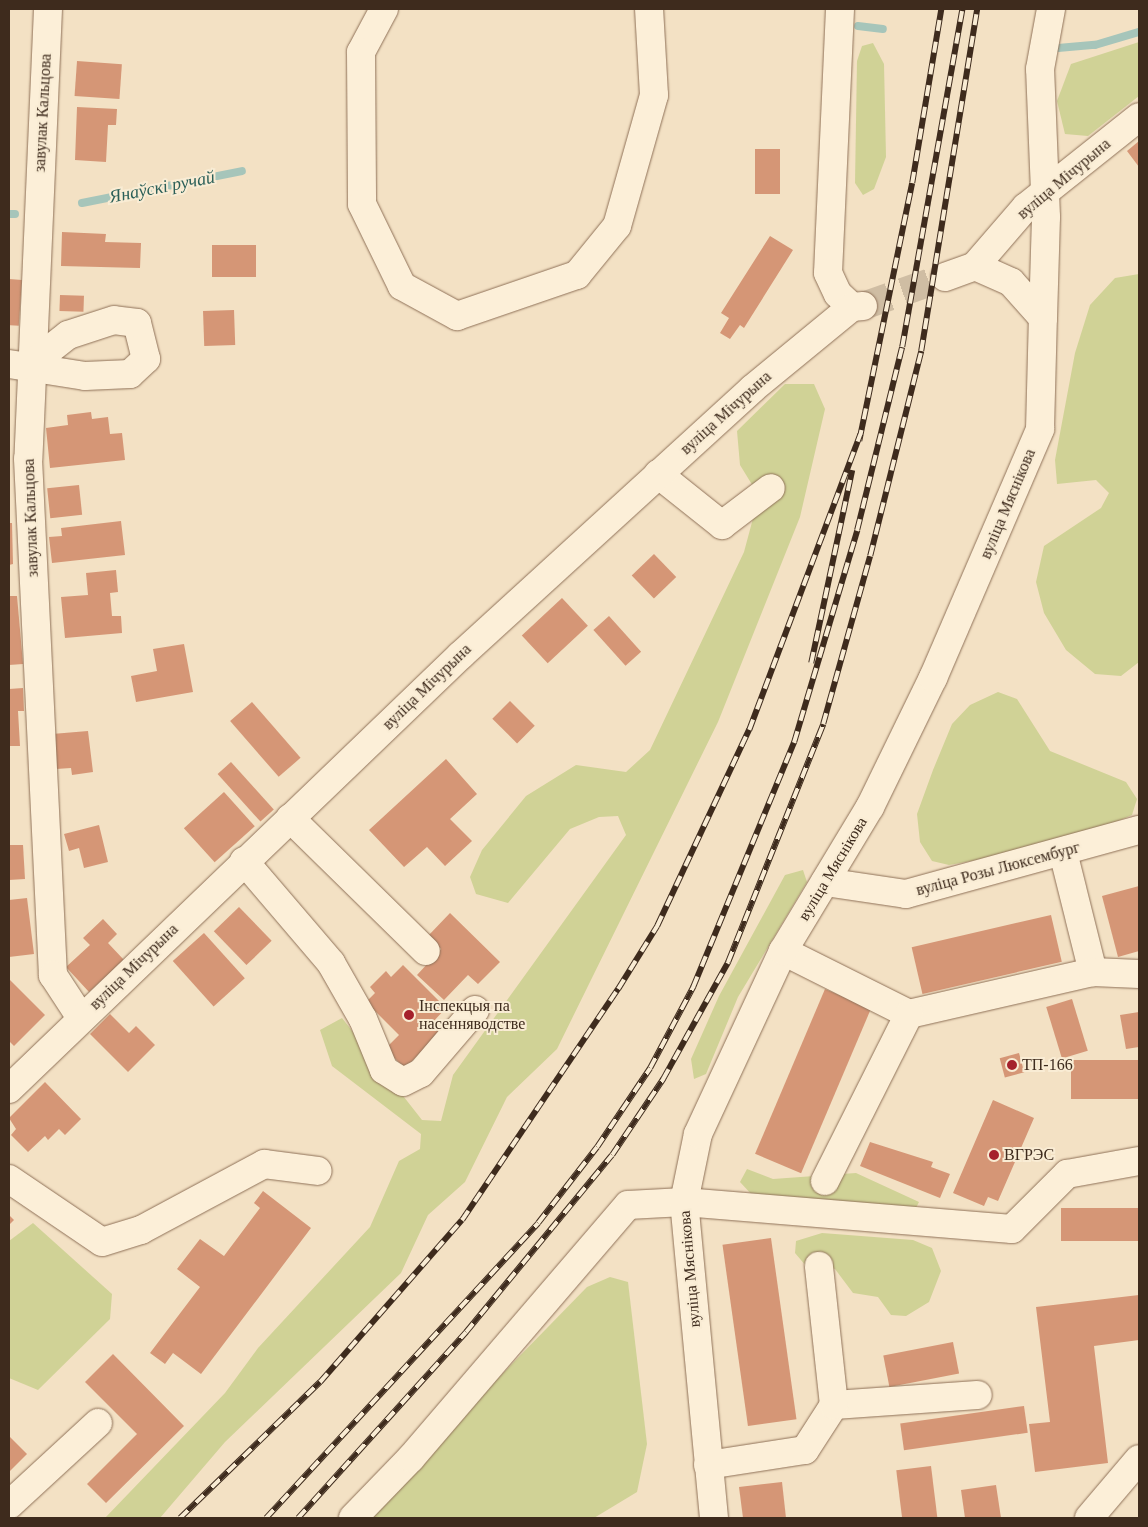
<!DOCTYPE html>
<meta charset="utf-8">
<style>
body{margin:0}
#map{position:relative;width:1148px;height:1527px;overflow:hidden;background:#f3e1c4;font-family:Georgia,serif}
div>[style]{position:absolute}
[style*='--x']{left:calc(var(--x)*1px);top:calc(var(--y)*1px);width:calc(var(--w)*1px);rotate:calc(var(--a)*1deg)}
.green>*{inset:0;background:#d0d296}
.stream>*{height:8px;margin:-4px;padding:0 4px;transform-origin:4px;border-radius:4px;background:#a6c5ba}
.building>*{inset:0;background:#d59676;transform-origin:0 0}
.minor-tunnel>*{height:28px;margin-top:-14px;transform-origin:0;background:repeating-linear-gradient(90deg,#cfbda3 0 28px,transparent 0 42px)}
.roads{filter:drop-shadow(0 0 1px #8f7158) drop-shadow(0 0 1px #8f7158)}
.minor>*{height:28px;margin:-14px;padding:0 14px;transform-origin:14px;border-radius:14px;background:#fcefd8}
.rail>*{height:5.5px;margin-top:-2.75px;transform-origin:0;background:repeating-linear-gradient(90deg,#f9ecd4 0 11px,#3e2b1d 0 22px);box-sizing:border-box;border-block:1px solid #3e2b1d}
.dots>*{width:14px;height:14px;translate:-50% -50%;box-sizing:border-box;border:2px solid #f9ecd4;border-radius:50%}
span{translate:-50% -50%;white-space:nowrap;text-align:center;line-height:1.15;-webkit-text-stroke:4px #f9ecd4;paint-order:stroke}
.street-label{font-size:16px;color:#3e2b1d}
.poi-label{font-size:16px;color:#3e2b1d}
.left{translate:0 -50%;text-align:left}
.water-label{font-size:18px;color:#2b5f58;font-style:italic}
.frame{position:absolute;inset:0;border:10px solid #3e2b1d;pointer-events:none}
</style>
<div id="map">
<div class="green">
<div style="clip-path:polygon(1139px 42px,1139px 96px,1088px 136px,1065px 134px,1057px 101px,1071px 64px)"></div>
<div style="clip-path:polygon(873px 43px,884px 64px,886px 157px,874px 189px,863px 195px,855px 183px,857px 61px,862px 46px)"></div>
<div style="clip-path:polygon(1139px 274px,1139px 662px,1121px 676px,1095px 674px,1066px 650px,1044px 613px,1036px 582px,1044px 546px,1101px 508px,1109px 493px,1096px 480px,1057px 484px,1055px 460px,1075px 353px,1090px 305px,1115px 278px)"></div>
<div style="clip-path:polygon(785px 384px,814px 384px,825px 409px,800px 517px,718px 722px,557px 1049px,507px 1097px,465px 1182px,428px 1215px,401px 1273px,225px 1442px,160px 1518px,105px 1518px,225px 1393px,258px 1348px,370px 1227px,399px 1161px,420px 1149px,421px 1134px,332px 1066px,320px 1030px,342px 1018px,422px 1120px,441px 1121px,453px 1075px,626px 835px,618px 816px,599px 817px,570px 829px,508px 903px,476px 894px,470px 877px,482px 850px,526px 796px,576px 765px,626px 772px,650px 750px,744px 552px,759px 496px,740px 465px,737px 431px)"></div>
<div style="clip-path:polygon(998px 692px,1017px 699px,1050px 751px,1126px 782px,1137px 799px,1132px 815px,1093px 832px,994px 857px,949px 865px,932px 861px,920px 842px,917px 814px,933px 770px,952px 724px,970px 705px)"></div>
<div style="clip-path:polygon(803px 870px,807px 882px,738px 997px,706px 1074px,694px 1079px,691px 1059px,719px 996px,785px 875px)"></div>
<div style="clip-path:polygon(747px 1169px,773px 1179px,856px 1173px,919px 1202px,911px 1218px,753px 1196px,740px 1182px)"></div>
<div style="clip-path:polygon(33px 1223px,112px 1294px,110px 1319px,38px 1390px,9px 1378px,9px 1241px)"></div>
<div style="clip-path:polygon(822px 1233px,913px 1240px,932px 1248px,941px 1271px,929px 1302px,906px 1316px,891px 1315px,878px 1297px,853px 1293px,835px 1269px,806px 1266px,795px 1253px,796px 1241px)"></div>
<div style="clip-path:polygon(610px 1277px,628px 1282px,647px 1444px,637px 1492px,594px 1518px,362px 1518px,587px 1287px)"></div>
</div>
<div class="stream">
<div style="--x:858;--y:26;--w:25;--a:7"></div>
<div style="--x:1058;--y:48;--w:37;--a:-5"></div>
<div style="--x:1095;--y:45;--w:46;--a:-16.5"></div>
<div style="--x:82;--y:203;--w:163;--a:-11.3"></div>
<div style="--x:9;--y:214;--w:6;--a:0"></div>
</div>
<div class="building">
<div style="left:77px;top:61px;width:45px;height:35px;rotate:4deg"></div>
<div style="clip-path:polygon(77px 107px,117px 109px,116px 125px,108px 125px,106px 162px,75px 160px)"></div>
<div style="clip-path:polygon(1139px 141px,1139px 167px,1127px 151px)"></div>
<div style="left:755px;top:149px;width:25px;height:45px"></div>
<div style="clip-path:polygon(62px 232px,106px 234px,105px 242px,141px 243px,140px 268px,61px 266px)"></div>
<div style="clip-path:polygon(770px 236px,793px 250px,744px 328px,740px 325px,730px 339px,720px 333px,729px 318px,721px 313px)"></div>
<div style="left:256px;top:245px;width:32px;height:44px;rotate:90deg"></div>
<div style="left:9px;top:279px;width:13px;height:46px;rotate:4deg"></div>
<div style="left:60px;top:295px;width:24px;height:16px;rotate:2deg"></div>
<div style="left:234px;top:310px;width:35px;height:31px;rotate:88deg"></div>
<div style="clip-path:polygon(91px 412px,92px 419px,108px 417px,110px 434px,122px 433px,125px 460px,50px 468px,46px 428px,68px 425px,67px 415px)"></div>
<div style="left:79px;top:485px;width:30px;height:32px;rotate:84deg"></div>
<div style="clip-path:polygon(121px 521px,125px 555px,52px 563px,49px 537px,62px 536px,61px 528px)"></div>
<div style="clip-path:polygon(9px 523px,12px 523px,13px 564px,9px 565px)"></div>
<div style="left:654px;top:554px;width:32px;height:31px;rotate:46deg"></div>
<div style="clip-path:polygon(116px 570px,118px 592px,110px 593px,112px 616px,121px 616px,122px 633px,65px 638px,61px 597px,88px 595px,86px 573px)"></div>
<div style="clip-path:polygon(9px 596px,17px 596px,23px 664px,9px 665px)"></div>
<div style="left:562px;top:598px;width:38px;height:55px;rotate:47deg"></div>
<div style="left:609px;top:616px;width:48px;height:21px;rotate:48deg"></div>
<div style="clip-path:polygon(184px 644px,193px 692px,136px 702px,131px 676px,157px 671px,153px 649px)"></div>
<div style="clip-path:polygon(23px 688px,24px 711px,18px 711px,20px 746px,9px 746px,9px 689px)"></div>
<div style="left:510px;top:701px;width:35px;height:25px;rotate:45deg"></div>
<div style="left:252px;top:702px;width:74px;height:29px;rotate:49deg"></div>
<div style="clip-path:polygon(88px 731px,93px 772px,72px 775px,71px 768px,56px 769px,52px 734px)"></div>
<div style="clip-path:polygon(446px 759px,477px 794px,450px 819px,472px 841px,445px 866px,427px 847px,404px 867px,369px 830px)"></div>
<div style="left:231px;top:762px;width:64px;height:18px;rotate:48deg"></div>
<div style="left:224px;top:792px;width:46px;height:54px;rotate:48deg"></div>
<div style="clip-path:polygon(99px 825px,108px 862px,84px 868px,79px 848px,69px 851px,64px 834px)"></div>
<div style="clip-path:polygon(9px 845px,23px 845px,25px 879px,9px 880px)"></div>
<div style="clip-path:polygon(1139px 886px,1139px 951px,1118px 957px,1102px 896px)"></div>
<div style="clip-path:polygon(27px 898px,34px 954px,9px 957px,9px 900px)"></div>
<div style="left:239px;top:907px;width:47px;height:35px;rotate:46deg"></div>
<div style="clip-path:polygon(450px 913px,500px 962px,478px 984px,468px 975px,444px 1000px,417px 975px,441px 949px,428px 936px)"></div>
<div style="left:1051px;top:915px;width:48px;height:143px;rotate:77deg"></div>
<div style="clip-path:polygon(103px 919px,117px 934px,108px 943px,124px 960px,89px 992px,66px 967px,90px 945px,83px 938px)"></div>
<div style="left:204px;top:933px;width:61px;height:42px;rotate:48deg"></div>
<div style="clip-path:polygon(403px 965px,446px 1008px,432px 1023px,441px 1032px,405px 1068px,385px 1049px,399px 1035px,366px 1002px,375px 993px,370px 987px,386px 971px,391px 977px)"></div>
<div style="clip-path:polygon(9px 979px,45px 1015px,14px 1046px,9px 1041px)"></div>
<div style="left:825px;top:989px;width:50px;height:179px;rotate:23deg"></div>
<div style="left:1072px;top:999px;width:54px;height:27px;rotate:73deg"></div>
<div style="clip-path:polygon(1139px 1012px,1139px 1047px,1126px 1049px,1120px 1015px)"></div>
<div style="clip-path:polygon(110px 1014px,129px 1033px,136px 1026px,155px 1045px,128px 1072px,90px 1034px)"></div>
<div style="left:1019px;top:1053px;width:20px;height:20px;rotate:75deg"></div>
<div style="left:1139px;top:1060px;width:39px;height:68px;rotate:90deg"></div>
<div style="clip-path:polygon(45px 1082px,81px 1119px,65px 1135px,59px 1129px,48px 1140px,45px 1136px,28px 1152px,11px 1135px,16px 1129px,9px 1118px)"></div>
<div style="clip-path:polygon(993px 1100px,1034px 1118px,998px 1201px,988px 1197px,984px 1206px,953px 1193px)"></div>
<div style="clip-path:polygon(870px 1142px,933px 1162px,931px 1167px,950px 1174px,940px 1198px,860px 1166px)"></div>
<div style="clip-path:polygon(263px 1191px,311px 1228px,201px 1374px,173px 1353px,165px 1364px,150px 1353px,200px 1287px,177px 1269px,200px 1239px,224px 1256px,260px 1208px,254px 1203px)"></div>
<div style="left:1139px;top:1208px;width:33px;height:78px;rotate:90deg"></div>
<div style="clip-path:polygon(9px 1215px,14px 1220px,9px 1225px)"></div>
<div style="left:771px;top:1238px;width:183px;height:49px;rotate:82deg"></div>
<div style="clip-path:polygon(1139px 1295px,1139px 1340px,1094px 1346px,1108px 1463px,1035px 1472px,1029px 1424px,1050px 1422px,1036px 1307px)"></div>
<div style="left:953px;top:1342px;width:32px;height:71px;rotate:79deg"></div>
<div style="clip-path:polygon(113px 1354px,184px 1426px,106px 1503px,87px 1484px,137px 1434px,85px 1382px)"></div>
<div style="left:1024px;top:1406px;width:27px;height:125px;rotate:82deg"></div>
<div style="clip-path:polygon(9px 1436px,27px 1454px,9px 1472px)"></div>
<div style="left:931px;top:1466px;width:52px;height:35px;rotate:83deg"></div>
<div style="clip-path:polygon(782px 1482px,786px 1518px,743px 1518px,739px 1487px)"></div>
<div style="clip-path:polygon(996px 1485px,1001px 1518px,965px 1518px,961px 1490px)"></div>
</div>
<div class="minor-tunnel">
<div style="--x:863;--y:306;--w:87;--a:-19.5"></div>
</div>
<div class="roads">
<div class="minor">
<div style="--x:48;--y:9;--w:450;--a:92.5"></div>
<div style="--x:28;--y:459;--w:517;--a:87.23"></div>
<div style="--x:53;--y:975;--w:51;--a:56.9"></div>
<div style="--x:384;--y:9;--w:49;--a:118.1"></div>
<div style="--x:361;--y:52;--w:152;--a:89.6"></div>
<div style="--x:362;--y:204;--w:91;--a:64"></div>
<div style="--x:402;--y:286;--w:63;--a:28.6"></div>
<div style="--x:457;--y:316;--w:127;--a:-18.9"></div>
<div style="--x:577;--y:275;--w:63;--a:-50.8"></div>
<div style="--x:617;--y:226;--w:136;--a:-74.2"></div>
<div style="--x:654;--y:95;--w:86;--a:-93.3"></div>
<div style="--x:840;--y:9;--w:264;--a:92.6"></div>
<div style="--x:828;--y:273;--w:23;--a:65"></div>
<div style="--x:838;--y:294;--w:19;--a:43"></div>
<div style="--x:945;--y:277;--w:32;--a:-20"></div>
<div style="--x:975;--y:266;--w:78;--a:-49.2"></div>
<div style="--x:1026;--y:207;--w:144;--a:-38.5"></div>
<div style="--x:1043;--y:318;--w:101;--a:-88.3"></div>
<div style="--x:1046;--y:217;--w:148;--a:-92.3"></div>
<div style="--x:1040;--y:69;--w:61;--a:-79.6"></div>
<div style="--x:9;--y:364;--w:77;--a:9"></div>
<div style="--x:85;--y:376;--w:45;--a:-2.5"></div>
<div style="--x:130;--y:374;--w:22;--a:-43"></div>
<div style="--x:146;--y:359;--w:37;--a:-104"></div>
<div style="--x:137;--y:323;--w:23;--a:-173"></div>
<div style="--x:114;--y:320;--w:48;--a:161.9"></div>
<div style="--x:68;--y:335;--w:48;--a:141.7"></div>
<div style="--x:658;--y:474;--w:82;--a:38.6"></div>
<div style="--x:722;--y:525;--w:61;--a:-37.1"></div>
<div style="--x:290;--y:818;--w:190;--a:44.4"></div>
<div style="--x:1063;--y:852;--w:124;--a:76"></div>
<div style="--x:244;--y:861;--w:134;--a:49.5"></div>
<div style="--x:331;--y:963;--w:64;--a:60.3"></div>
<div style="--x:363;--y:1019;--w:55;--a:67.6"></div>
<div style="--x:384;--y:1070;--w:22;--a:32"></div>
<div style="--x:403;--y:1082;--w:20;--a:-27"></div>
<div style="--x:421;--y:1073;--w:83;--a:-49.4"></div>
<div style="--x:825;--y:882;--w:82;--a:8.4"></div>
<div style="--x:906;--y:894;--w:242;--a:-15.4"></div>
<div style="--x:783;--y:951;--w:141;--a:26.6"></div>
<div style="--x:909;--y:1014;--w:189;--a:-12.9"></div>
<div style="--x:1093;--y:972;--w:46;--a:2.5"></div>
<div style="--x:9;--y:1089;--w:627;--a:-43.84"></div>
<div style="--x:461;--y:655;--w:394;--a:-42.4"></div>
<div style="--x:752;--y:389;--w:129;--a:-39.4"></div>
<div style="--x:852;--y:307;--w:11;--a:-5"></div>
<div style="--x:9;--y:1179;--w:112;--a:34.1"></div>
<div style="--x:102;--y:1242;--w:41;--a:-17.1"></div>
<div style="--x:141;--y:1230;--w:140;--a:-28.2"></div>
<div style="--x:264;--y:1164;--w:54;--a:7.4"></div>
<div style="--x:825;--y:1181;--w:187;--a:-63.3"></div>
<div style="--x:834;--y:1405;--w:144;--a:-4"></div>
<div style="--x:708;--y:1465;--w:98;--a:-8.8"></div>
<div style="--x:805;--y:1450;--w:54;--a:-57.2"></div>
<div style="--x:834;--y:1405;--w:140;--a:-96.2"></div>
<div style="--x:9;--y:1505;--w:121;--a:-42.7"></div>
<div style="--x:353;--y:1518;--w:83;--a:-46"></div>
<div style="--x:411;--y:1458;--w:333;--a:-49.4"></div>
<div style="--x:628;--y:1205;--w:56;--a:-3.1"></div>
<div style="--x:684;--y:1202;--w:329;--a:4.7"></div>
<div style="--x:1012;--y:1229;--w:78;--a:-45"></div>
<div style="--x:1067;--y:1174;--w:73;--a:-10.2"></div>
<div style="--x:714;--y:1518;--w:317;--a:-95.4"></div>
<div style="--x:684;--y:1202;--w:69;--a:-78.4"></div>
<div style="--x:698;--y:1134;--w:202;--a:-65.1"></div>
<div style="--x:783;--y:951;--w:168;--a:-58.9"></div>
<div style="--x:870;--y:807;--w:144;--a:-64"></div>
<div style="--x:933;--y:678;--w:271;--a:-66.7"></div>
<div style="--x:1040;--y:429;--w:111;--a:-88.5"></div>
<div style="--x:1043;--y:318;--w:48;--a:-131.6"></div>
<div style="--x:1011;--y:282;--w:39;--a:-156"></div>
<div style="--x:1089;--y:1518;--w:77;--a:-49.7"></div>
</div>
</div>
<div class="rail">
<div style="--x:859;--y:441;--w:263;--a:-78.4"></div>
<div style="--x:912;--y:183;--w:176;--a:-80.5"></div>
<div style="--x:811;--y:663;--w:197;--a:-78"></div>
<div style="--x:180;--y:1518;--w:195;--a:-44.2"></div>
<div style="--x:320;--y:1382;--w:215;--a:-48.8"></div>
<div style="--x:462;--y:1220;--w:279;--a:-56"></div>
<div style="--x:618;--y:989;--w:74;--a:-58.2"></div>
<div style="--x:657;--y:926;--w:217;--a:-64.9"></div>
<div style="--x:749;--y:730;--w:316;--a:-69.4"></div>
<div style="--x:266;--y:1518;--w:401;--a:-47.3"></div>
<div style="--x:538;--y:1223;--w:96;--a:-52.2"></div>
<div style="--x:597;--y:1147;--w:95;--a:-56.1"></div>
<div style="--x:650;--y:1068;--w:92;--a:-62"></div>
<div style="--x:693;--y:987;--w:265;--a:-67.6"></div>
<div style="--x:794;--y:742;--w:221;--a:-73.4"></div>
<div style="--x:857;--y:530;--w:188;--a:-76.2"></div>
<div style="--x:902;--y:347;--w:343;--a:-79.9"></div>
<div style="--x:298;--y:1518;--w:251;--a:-47.9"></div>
<div style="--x:466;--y:1332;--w:229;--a:-50.5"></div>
<div style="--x:612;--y:1155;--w:92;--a:-56.1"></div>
<div style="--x:663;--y:1079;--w:134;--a:-60.9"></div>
<div style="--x:728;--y:962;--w:256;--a:-68.2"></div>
<div style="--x:823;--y:724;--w:174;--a:-74.4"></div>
<div style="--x:870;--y:556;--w:211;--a:-76"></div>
<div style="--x:921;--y:351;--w:347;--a:-80.7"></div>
</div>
<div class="dots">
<div style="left:409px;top:1015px;background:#a5212c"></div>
<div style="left:1012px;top:1065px;background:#a5212c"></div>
<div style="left:994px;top:1155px;background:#a5212c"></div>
</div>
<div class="street-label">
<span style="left:43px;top:113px;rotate:-87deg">завулак Кальцова</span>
<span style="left:1064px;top:179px;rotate:-40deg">вуліца Мічурына</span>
<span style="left:726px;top:413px;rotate:-42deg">вуліца Мічурына</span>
<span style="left:1008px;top:504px;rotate:-67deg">вуліца Мяснікова</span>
<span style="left:31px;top:518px;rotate:-92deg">завулак Кальцова</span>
<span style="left:427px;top:687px;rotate:-44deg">вуліца Мічурына</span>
<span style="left:833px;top:869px;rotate:-59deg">вуліца Мяснікова</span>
<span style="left:998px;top:869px;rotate:-15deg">вуліца Розы Люксембург</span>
<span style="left:134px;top:967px;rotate:-44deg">вуліца Мічурына</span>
<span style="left:690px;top:1269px;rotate:-95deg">вуліца Мяснікова</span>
</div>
<div class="poi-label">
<span class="left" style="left:419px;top:1015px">Інспекцыя па<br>насенняводстве</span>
<span class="left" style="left:1022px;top:1065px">ТП-166</span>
<span class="left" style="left:1004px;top:1155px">ВГРЭС</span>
</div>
<div class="water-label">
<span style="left:162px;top:187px;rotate:-11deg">Янаўскі ручай</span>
</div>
<div class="frame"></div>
</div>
